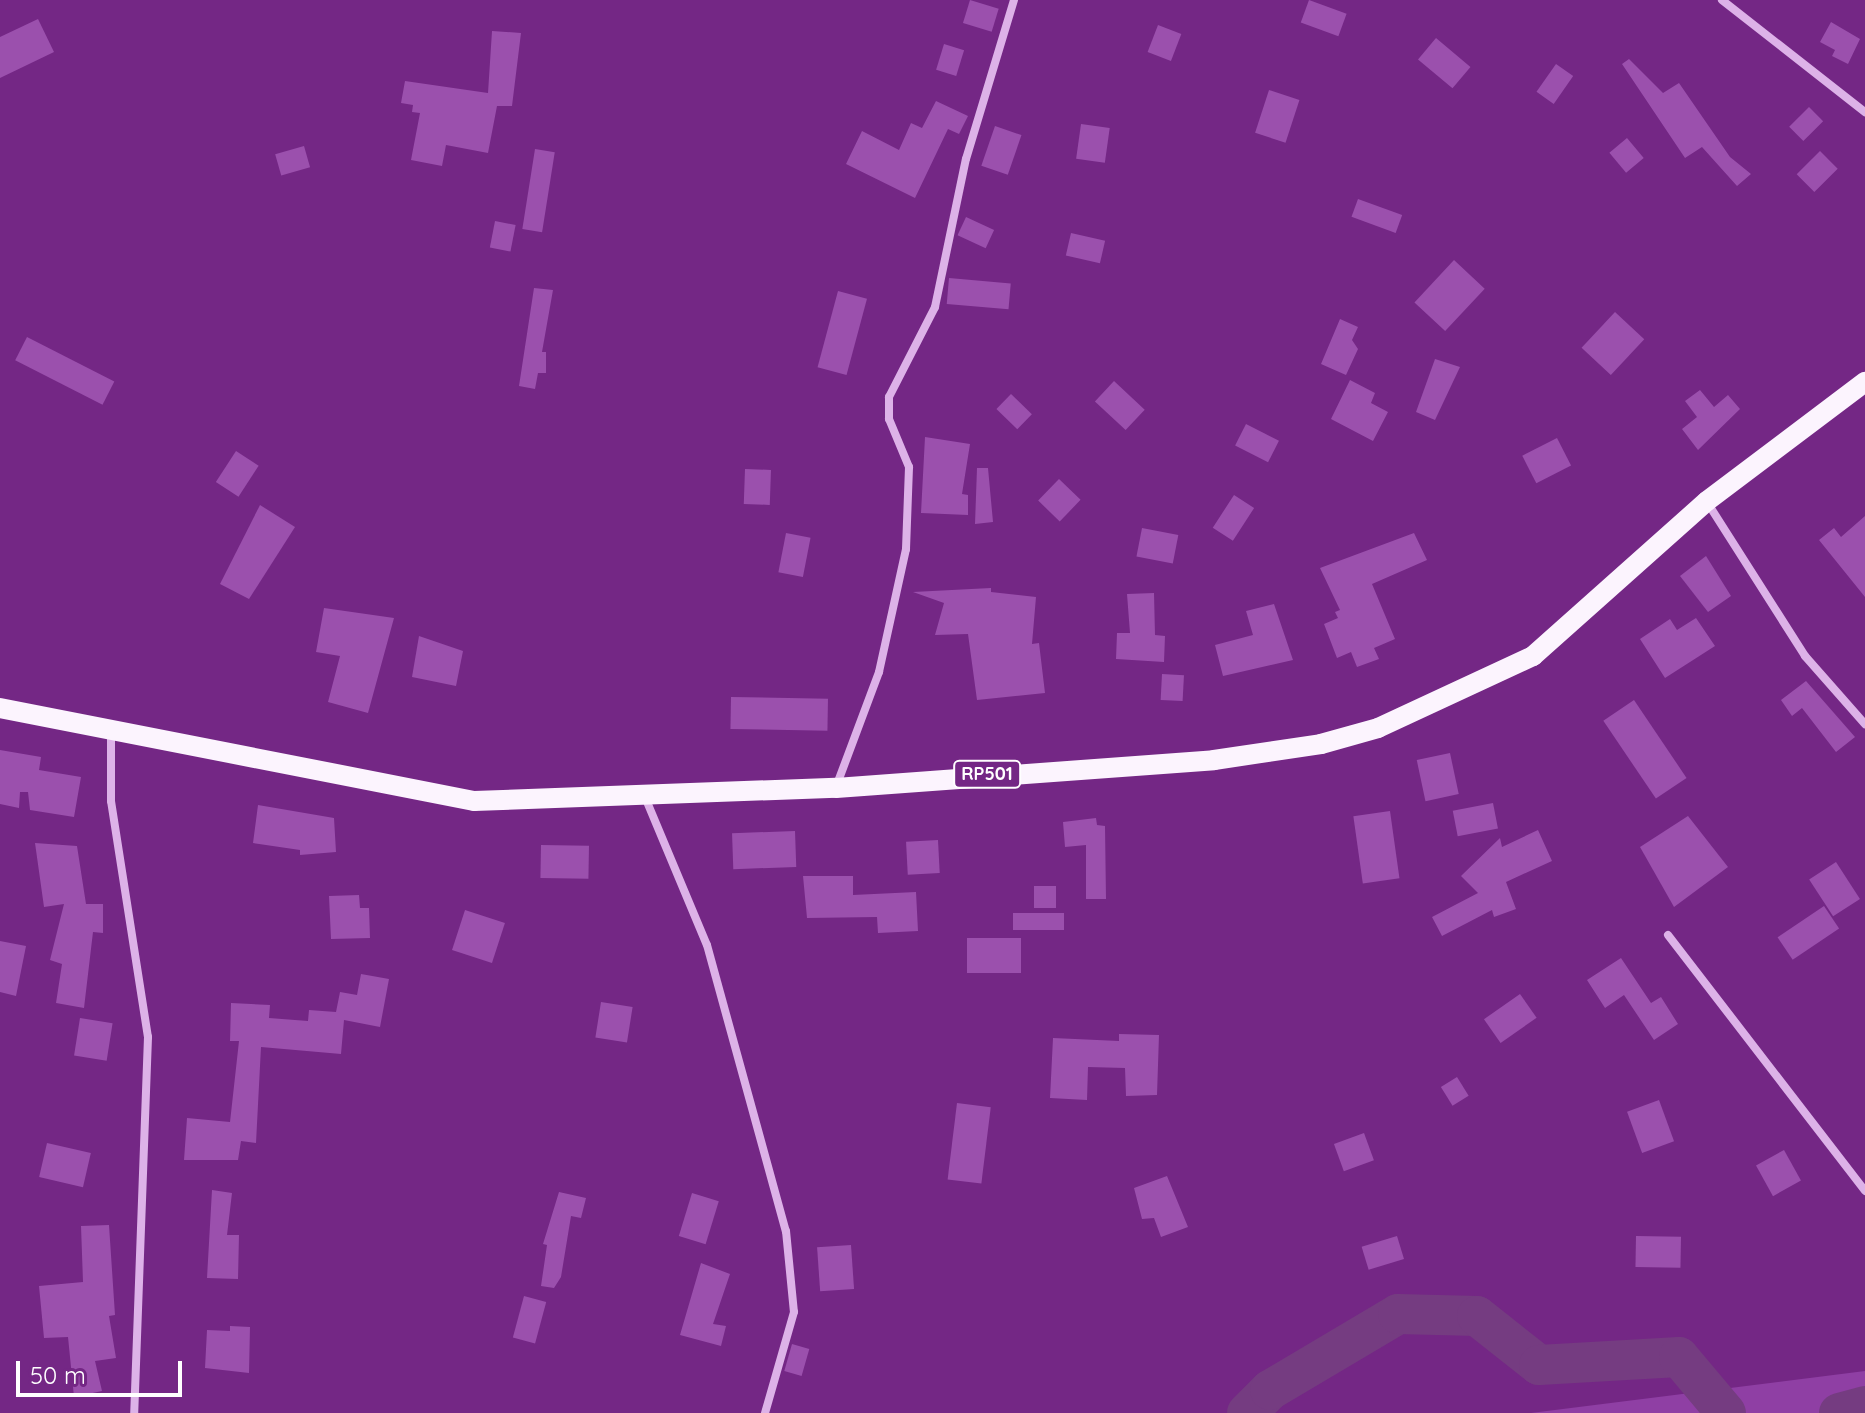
<!DOCTYPE html>
<style>
body{margin:0}
#map{position:relative;width:1865px;height:1413px;overflow:hidden;background:#742785;font-family:Quicksand,sans-serif}
div>[style]{position:absolute}
[style*='--x']{left:calc(var(--x)*1px);top:calc(var(--y)*1px);width:calc(var(--w)*1px);rotate:calc(var(--a)*1deg)}
.green>*{inset:0;background:#8f3fa4}
.river>*{height:40px;margin:-20px;padding:0 20px;transform-origin:20px;border-radius:20px;background:#753c81}
.building>*{inset:0;background:#9b50ad;transform-origin:0 0}
.street>*{height:8px;margin:-4px;padding:0 4px;transform-origin:4px;border-radius:4px;background:#ddb2e8}
.primary>*{height:20px;margin:-10px;padding:0 10px;transform-origin:10px;border-radius:10px;background:#fcf4fe}
span{translate:-50% -50%;white-space:nowrap;text-align:center;line-height:1.15;-webkit-text-stroke:6px #742785;paint-order:stroke}
.shield-label span{padding:2px 6px;background:#742785;border:2px solid;border-radius:6px;-webkit-text-stroke-width:0}
.shield-label{font-size:18px;color:#fff;font-weight:700}
.scale{position:absolute;left:16px;top:1361px;width:166px;height:36px;box-sizing:border-box;border:4px solid #fff;border-top:0;padding-left:10px;font-size:24px;line-height:28px;white-space:nowrap;color:#fff;-webkit-text-stroke:6px #742785;paint-order:stroke}
</style>
<div id="map">
<div class="green">
<div style="clip-path:polygon(1865px 1371px,1865px 1413px,1531px 1413px)"></div>
</div>
<div class="river">
<div style="--x:1247;--y:1413;--w:33;--a:-45"></div>
<div style="--x:1270;--y:1390;--w:149;--a:-30.7"></div>
<div style="--x:1398;--y:1314;--w:79;--a:1.5"></div>
<div style="--x:1477;--y:1316;--w:79;--a:38.3"></div>
<div style="--x:1539;--y:1365;--w:140;--a:-3.3"></div>
<div style="--x:1679;--y:1357;--w:73;--a:50"></div>
<div style="--x:1839;--y:1413;--w:27;--a:-15"></div>
</div>
<div class="building">
<div style="left:970px;top:0;width:30px;height:24px;rotate:17deg"></div>
<div style="left:1309px;top:0;width:40px;height:24px;rotate:20deg"></div>
<div style="clip-path:polygon(38px 19px,54px 52px,0 78px,0 37px)"></div>
<div style="clip-path:polygon(1831px 22px,1860px 39px,1848px 64px,1832px 56px,1835px 50px,1820px 42px)"></div>
<div style="left:1158px;top:25px;width:25px;height:29px;rotate:21deg"></div>
<div style="clip-path:polygon(492px 31px,521px 33px,512px 106px,497px 106px,488px 153px,446px 145px,442px 166px,411px 160px,420px 113px,412px 112px,413px 105px,401px 103px,405px 81px,488px 93px)"></div>
<div style="left:1436px;top:38px;width:45px;height:28px;rotate:40deg"></div>
<div style="left:944px;top:44px;width:21px;height:27px;rotate:17deg"></div>
<div style="clip-path:polygon(1629px 59px,1663px 93px,1679px 83px,1730px 157px,1751px 174px,1737px 186px,1702px 147px,1685px 158px,1622px 64px)"></div>
<div style="left:1556px;top:64px;width:21px;height:34px;rotate:35deg"></div>
<div style="left:1269px;top:90px;width:32px;height:45px;rotate:18deg"></div>
<div style="clip-path:polygon(936px 101px,968px 116px,959px 134px,948px 129px,915px 198px,846px 164px,862px 131px,899px 150px,911px 123px,922px 128px)"></div>
<div style="left:1809px;top:107px;width:20px;height:28px;rotate:45deg"></div>
<div style="left:1081px;top:124px;width:29px;height:35px;rotate:8deg"></div>
<div style="left:995px;top:126px;width:28px;height:42px;rotate:19deg"></div>
<div style="left:1627px;top:138px;width:26px;height:23px;rotate:50deg"></div>
<div style="left:304px;top:146px;width:22px;height:30px;rotate:74deg"></div>
<div style="left:535px;top:149px;width:20px;height:81px;rotate:9deg"></div>
<div style="left:1820px;top:151px;width:25px;height:33px;rotate:45deg"></div>
<div style="left:1358px;top:199px;width:47px;height:19px;rotate:20deg"></div>
<div style="left:966px;top:217px;width:31px;height:20px;rotate:25deg"></div>
<div style="left:495px;top:221px;width:21px;height:27px;rotate:11deg"></div>
<div style="left:1071px;top:233px;width:35px;height:23px;rotate:13deg"></div>
<div style="left:1454px;top:260px;width:42px;height:58px;rotate:43deg"></div>
<div style="left:949px;top:278px;width:62px;height:26px;rotate:5deg"></div>
<div style="clip-path:polygon(534px 288px,553px 290px,542px 352px,546px 352px,546px 373px,538px 373px,535px 389px,519px 386px)"></div>
<div style="left:838px;top:291px;width:30px;height:79px;rotate:15deg"></div>
<div style="left:1615px;top:312px;width:40px;height:49px;rotate:43deg"></div>
<div style="clip-path:polygon(1340px 319px,1358px 327px,1352px 340px,1358px 349px,1346px 375px,1321px 364px)"></div>
<div style="left:27px;top:337px;width:98px;height:26px;rotate:27deg"></div>
<div style="clip-path:polygon(1435px 359px,1460px 367px,1435px 420px,1416px 412px)"></div>
<div style="clip-path:polygon(1350px 380px,1375px 393px,1371px 403px,1388px 412px,1373px 441px,1331px 419px)"></div>
<div style="left:1114px;top:381px;width:42px;height:28px;rotate:43deg"></div>
<div style="clip-path:polygon(1700px 390px,1714px 407px,1728px 395px,1740px 409px,1698px 450px,1682px 429px,1697px 417px,1685px 401px)"></div>
<div style="left:1011px;top:394px;width:29px;height:21px;rotate:44deg"></div>
<div style="left:1246px;top:424px;width:37px;height:24px;rotate:27deg"></div>
<div style="clip-path:polygon(925px 437px,970px 444px,962px 494px,968px 495px,968px 515px,921px 513px)"></div>
<div style="left:1557px;top:438px;width:31px;height:39px;rotate:63deg"></div>
<div style="left:236px;top:451px;width:27px;height:37px;rotate:33deg"></div>
<div style="clip-path:polygon(977px 468px,988px 468px,993px 522px,975px 524px)"></div>
<div style="left:745px;top:469px;width:26px;height:35px;rotate:2deg"></div>
<div style="left:1059px;top:479px;width:30px;height:30px;rotate:44deg"></div>
<div style="left:1234px;top:495px;width:24px;height:39px;rotate:33deg"></div>
<div style="clip-path:polygon(260px 505px,295px 527px,249px 599px,220px 584px)"></div>
<div style="clip-path:polygon(1865px 516px,1865px 597px,1819px 540px,1834px 528px,1841px 537px)"></div>
<div style="left:1142px;top:528px;width:37px;height:29px;rotate:11deg"></div>
<div style="left:786px;top:533px;width:25px;height:40px;rotate:11deg"></div>
<div style="clip-path:polygon(1414px 533px,1427px 560px,1372px 584px,1395px 639px,1374px 648px,1379px 659px,1357px 667px,1351px 652px,1337px 658px,1324px 624px,1338px 618px,1335px 612px,1340px 610px,1320px 568px)"></div>
<div style="clip-path:polygon(1706px 556px,1731px 596px,1708px 612px,1680px 576px)"></div>
<div style="clip-path:polygon(991px 588px,991px 592px,1036px 597px,1032px 644px,1039px 643px,1045px 693px,977px 700px,968px 634px,935px 635px,944px 603px,913px 592px)"></div>
<div style="clip-path:polygon(1154px 593px,1155px 635px,1165px 636px,1164px 662px,1116px 659px,1117px 633px,1130px 633px,1127px 594px)"></div>
<div style="clip-path:polygon(1274px 604px,1293px 660px,1223px 676px,1215px 645px,1253px 635px,1246px 611px)"></div>
<div style="clip-path:polygon(324px 608px,394px 618px,368px 713px,328px 702px,340px 656px,316px 652px)"></div>
<div style="clip-path:polygon(1696px 618px,1715px 646px,1665px 678px,1640px 639px,1670px 619px,1677px 630px)"></div>
<div style="clip-path:polygon(419px 636px,463px 651px,456px 686px,412px 677px)"></div>
<div style="left:1162px;top:674px;width:22px;height:26px;rotate:3deg"></div>
<div style="clip-path:polygon(1806px 681px,1855px 737px,1836px 752px,1802px 708px,1792px 716px,1781px 700px)"></div>
<div style="left:731px;top:697px;width:97px;height:32px;rotate:1deg"></div>
<div style="left:1634px;top:700px;width:94px;height:37px;rotate:56deg"></div>
<div style="clip-path:polygon(0 750px,41px 757px,39px 770px,81px 777px,74px 817px,30px 810px,28px 792px,20px 792px,19px 808px,0 804px)"></div>
<div style="left:1450px;top:753px;width:42px;height:34px;rotate:78deg"></div>
<div style="left:1493px;top:803px;width:26px;height:41px;rotate:79deg"></div>
<div style="clip-path:polygon(258px 805px,334px 818px,336px 852px,300px 855px,300px 850px,253px 843px)"></div>
<div style="left:1390px;top:811px;width:68px;height:37px;rotate:82deg"></div>
<div style="clip-path:polygon(1688px 816px,1728px 867px,1674px 907px,1640px 847px)"></div>
<div style="clip-path:polygon(1096px 818px,1097px 825px,1105px 826px,1106px 899px,1086px 899px,1086px 845px,1065px 847px,1063px 822px)"></div>
<div style="clip-path:polygon(1538px 830px,1552px 861px,1506px 882px,1516px 909px,1494px 917px,1492px 910px,1442px 936px,1432px 917px,1478px 893px,1461px 876px,1500px 838px,1502px 847px)"></div>
<div style="left:795px;top:831px;width:36px;height:63px;rotate:88deg"></div>
<div style="left:938px;top:840px;width:33px;height:32px;rotate:87deg"></div>
<div style="clip-path:polygon(35px 843px,77px 846px,86px 904px,103px 904px,103px 933px,93px 932px,84px 1008px,56px 1003px,62px 964px,50px 960px,64px 904px,44px 907px)"></div>
<div style="left:541px;top:845px;width:48px;height:33px;rotate:1deg"></div>
<div style="left:1836px;top:862px;width:44px;height:32px;rotate:57deg"></div>
<div style="clip-path:polygon(803px 876px,853px 876px,853px 895px,916px 892px,918px 931px,878px 933px,877px 917px,807px 918px)"></div>
<div style="left:1034px;top:886px;width:22px;height:22px"></div>
<div style="clip-path:polygon(359px 895px,360px 908px,369px 908px,370px 938px,331px 939px,329px 896px)"></div>
<div style="left:1824px;top:906px;width:27px;height:56px;rotate:56deg"></div>
<div style="left:465px;top:910px;width:42px;height:42px;rotate:18deg"></div>
<div style="left:1013px;top:913px;width:51px;height:17px"></div>
<div style="left:1021px;top:938px;width:35px;height:54px;rotate:90deg"></div>
<div style="clip-path:polygon(0 941px,26px 946px,16px 996px,0 992px)"></div>
<div style="clip-path:polygon(1621px 958px,1651px 1003px,1661px 997px,1678px 1024px,1654px 1040px,1624px 995px,1605px 1008px,1587px 980px)"></div>
<div style="clip-path:polygon(361px 974px,389px 979px,380px 1027px,344px 1020px,341px 1054px,261px 1047px,256px 1143px,241px 1141px,238px 1160px,184px 1160px,187px 1118px,230px 1122px,239px 1041px,230px 1041px,231px 1003px,270px 1005px,269px 1018px,308px 1021px,309px 1010px,336px 1012px,340px 992px,357px 995px)"></div>
<div style="left:1520px;top:994px;width:29px;height:44px;rotate:55deg"></div>
<div style="left:601px;top:1002px;width:32px;height:36px;rotate:9deg"></div>
<div style="left:80px;top:1018px;width:33px;height:38px;rotate:9deg"></div>
<div style="clip-path:polygon(1119px 1034px,1159px 1035px,1157px 1095px,1126px 1096px,1125px 1068px,1088px 1067px,1087px 1100px,1050px 1098px,1053px 1038px,1119px 1041px)"></div>
<div style="left:1457px;top:1077px;width:22px;height:19px;rotate:58deg"></div>
<div style="left:1659px;top:1100px;width:44px;height:34px;rotate:70deg"></div>
<div style="left:957px;top:1103px;width:34px;height:77px;rotate:7deg"></div>
<div style="left:1364px;top:1133px;width:29px;height:32px;rotate:70deg"></div>
<div style="left:47px;top:1143px;width:45px;height:35px;rotate:13deg"></div>
<div style="left:1784px;top:1150px;width:35px;height:32px;rotate:61deg"></div>
<div style="clip-path:polygon(1167px 1176px,1188px 1227px,1161px 1237px,1154px 1218px,1142px 1219px,1134px 1188px)"></div>
<div style="clip-path:polygon(212px 1190px,232px 1193px,227px 1235px,239px 1235px,238px 1279px,207px 1278px)"></div>
<div style="clip-path:polygon(559px 1192px,586px 1198px,581px 1218px,571px 1216px,561px 1277px,554px 1288px,541px 1286px,547px 1245px,543px 1244px)"></div>
<div style="left:692px;top:1193px;width:28px;height:45px;rotate:17deg"></div>
<div style="clip-path:polygon(109px 1225px,115px 1315px,109px 1316px,116px 1358px,95px 1361px,102px 1391px,74px 1397px,68px 1337px,44px 1338px,39px 1286px,83px 1282px,81px 1226px)"></div>
<div style="left:1397px;top:1236px;width:24px;height:37px;rotate:73deg"></div>
<div style="left:1636px;top:1236px;width:45px;height:31px;rotate:1deg"></div>
<div style="left:851px;top:1245px;width:44px;height:34px;rotate:86deg"></div>
<div style="clip-path:polygon(701px 1263px,730px 1274px,713px 1324px,726px 1326px,721px 1346px,680px 1335px)"></div>
<div style="left:524px;top:1296px;width:23px;height:43px;rotate:15deg"></div>
<div style="clip-path:polygon(230px 1326px,250px 1327px,249px 1373px,205px 1368px,207px 1330px,230px 1331px)"></div>
<div style="left:792px;top:1344px;width:18px;height:28px;rotate:16deg"></div>
</div>
<div class="street">
<div style="--x:1722;--y:0;--w:182;--a:38.1"></div>
<div style="--x:1707;--y:502;--w:183;--a:57.5"></div>
<div style="--x:1805;--y:656;--w:91;--a:48.6"></div>
<div style="--x:111;--y:731;--w:70;--a:90"></div>
<div style="--x:111;--y:801;--w:239;--a:81.1"></div>
<div style="--x:148;--y:1037;--w:376;--a:92.1"></div>
<div style="--x:836;--y:787;--w:123;--a:-69.5"></div>
<div style="--x:879;--y:672;--w:126;--a:-77.6"></div>
<div style="--x:906;--y:549;--w:82;--a:-87.9"></div>
<div style="--x:909;--y:467;--w:52;--a:-112.6"></div>
<div style="--x:889;--y:419;--w:22;--a:-90"></div>
<div style="--x:889;--y:397;--w:101;--a:-62.9"></div>
<div style="--x:935;--y:307;--w:151;--a:-78.2"></div>
<div style="--x:966;--y:159;--w:166;--a:-73.2"></div>
<div style="--x:645;--y:797;--w:160;--a:67.3"></div>
<div style="--x:707;--y:945;--w:297;--a:74.6"></div>
<div style="--x:786;--y:1231;--w:81;--a:84.4"></div>
<div style="--x:794;--y:1312;--w:105;--a:106"></div>
<div style="--x:1668;--y:935;--w:323;--a:52.4"></div>
</div>
<div class="primary">
<div style="--x:0;--y:708;--w:483;--a:11.1"></div>
<div style="--x:474;--y:801;--w:362;--a:-2.1"></div>
<div style="--x:836;--y:788;--w:379;--a:-4.2"></div>
<div style="--x:1214;--y:760;--w:108;--a:-8.5"></div>
<div style="--x:1321;--y:744;--w:59;--a:-15.7"></div>
<div style="--x:1378;--y:728;--w:171;--a:-24.9"></div>
<div style="--x:1533;--y:656;--w:233;--a:-41.7"></div>
<div style="--x:1707;--y:501;--w:198;--a:-37"></div>
</div>
<div class="shield-label">
<span style="left:987px;top:774px">RP501</span>
</div>
<div class="scale">50 m</div>
</div>
